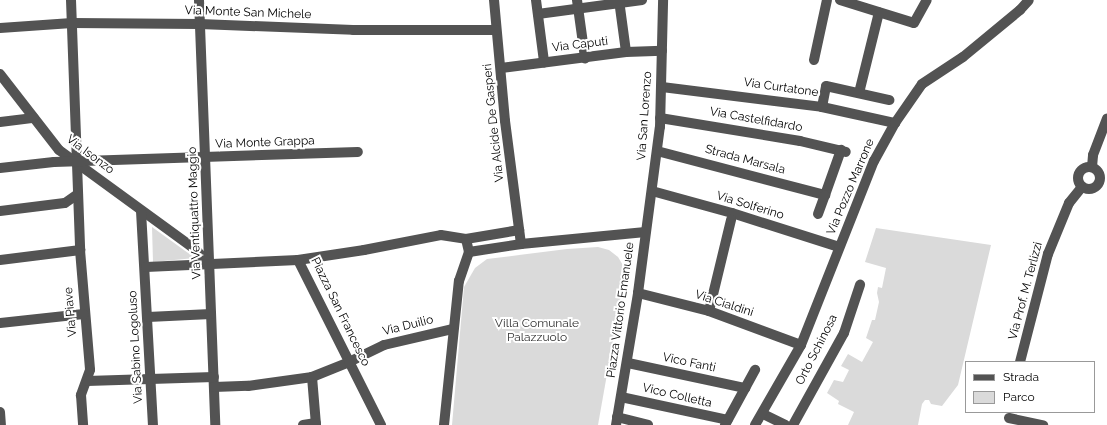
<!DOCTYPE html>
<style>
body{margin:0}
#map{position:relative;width:1107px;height:425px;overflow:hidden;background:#fff;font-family:Raleway,sans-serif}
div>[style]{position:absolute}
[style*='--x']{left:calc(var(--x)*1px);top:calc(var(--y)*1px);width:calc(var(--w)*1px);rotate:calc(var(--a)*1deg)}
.green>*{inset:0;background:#dadada}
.minor>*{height:10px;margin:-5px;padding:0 5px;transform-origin:5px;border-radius:5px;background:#535353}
.minor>.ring{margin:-5px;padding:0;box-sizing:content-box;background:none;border:10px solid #535353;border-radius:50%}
span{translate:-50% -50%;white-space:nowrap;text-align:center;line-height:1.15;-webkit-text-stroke:4px #fff;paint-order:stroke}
.street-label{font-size:12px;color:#000}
.park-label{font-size:12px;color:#313131}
.legend{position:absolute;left:965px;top:361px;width:130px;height:52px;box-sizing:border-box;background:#fff;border:1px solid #999;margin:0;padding:5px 7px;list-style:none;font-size:12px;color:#000}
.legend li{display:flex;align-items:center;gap:8px;height:20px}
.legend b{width:20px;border:1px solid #999}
</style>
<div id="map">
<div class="green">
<div style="clip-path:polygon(152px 227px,195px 258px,153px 262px)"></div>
<div style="clip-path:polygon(876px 228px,991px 245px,958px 385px,942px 406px,931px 404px,929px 400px,925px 400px,922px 404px,918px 425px,848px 425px,854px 412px,838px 404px,839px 401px,827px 393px,834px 380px,843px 382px,849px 370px,841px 366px,848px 354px,862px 362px,873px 342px,866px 338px,872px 320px,875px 320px,879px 302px,877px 293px,878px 287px,882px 288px,886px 268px,865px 262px)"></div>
<div style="clip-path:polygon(598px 247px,609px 250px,618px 257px,624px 267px,624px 278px,598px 425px,452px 425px,464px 287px,475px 268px,487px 259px,567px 249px)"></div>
</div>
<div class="minor">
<div style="--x:71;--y:0;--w:250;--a:87.9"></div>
<div style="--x:80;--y:250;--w:120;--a:85.2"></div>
<div style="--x:90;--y:370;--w:27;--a:110"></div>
<div style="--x:81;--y:395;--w:30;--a:86"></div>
<div style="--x:199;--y:0;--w:425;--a:87.8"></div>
<div style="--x:494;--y:0;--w:121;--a:84.8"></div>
<div style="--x:505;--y:121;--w:124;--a:82.6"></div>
<div style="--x:536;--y:0;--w:63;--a:82.6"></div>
<div style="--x:577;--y:0;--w:59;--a:82.1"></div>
<div style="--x:619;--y:0;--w:52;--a:82.3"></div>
<div style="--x:840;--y:0;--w:77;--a:17.3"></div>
<div style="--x:914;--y:23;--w:26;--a:-61"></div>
<div style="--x:538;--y:14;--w:105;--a:-7.7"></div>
<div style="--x:0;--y:28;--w:72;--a:-4"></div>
<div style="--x:72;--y:23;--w:128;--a:0.4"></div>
<div style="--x:200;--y:24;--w:153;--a:2.2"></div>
<div style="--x:353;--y:30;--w:143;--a:0"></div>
<div style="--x:814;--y:60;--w:61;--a:-77.8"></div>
<div style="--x:501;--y:68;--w:126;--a:-7.3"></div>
<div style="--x:626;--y:52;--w:36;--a:-2"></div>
<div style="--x:0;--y:74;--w:96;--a:52.2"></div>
<div style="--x:59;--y:150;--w:170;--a:36.1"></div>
<div style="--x:196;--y:250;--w:19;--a:47"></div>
<div style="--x:662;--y:87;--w:161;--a:7.1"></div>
<div style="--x:822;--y:107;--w:75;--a:12.4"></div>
<div style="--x:859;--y:93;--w:83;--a:-76.1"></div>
<div style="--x:822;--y:107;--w:21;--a:-79"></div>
<div style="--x:826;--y:86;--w:65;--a:12.5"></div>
<div style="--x:660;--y:118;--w:142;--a:9.3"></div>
<div style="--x:800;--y:141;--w:47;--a:13.4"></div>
<div style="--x:0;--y:122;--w:34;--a:-7"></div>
<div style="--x:657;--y:151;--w:174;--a:14.7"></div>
<div style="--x:825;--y:195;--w:48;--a:-70.4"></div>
<div class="ring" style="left:1078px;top:167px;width:12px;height:12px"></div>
<div style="--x:1092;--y:167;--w:12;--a:-85"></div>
<div style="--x:1093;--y:155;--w:39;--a:-69"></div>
<div style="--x:0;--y:168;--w:54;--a:-6.3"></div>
<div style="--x:54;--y:162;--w:304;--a:-1.9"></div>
<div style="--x:652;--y:191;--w:83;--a:15.4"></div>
<div style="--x:732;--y:213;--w:112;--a:17.6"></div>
<div style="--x:0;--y:211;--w:65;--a:-7"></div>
<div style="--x:65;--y:203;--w:16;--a:-35"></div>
<div style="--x:141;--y:211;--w:214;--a:86.8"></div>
<div style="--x:818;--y:214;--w:20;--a:-70"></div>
<div style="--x:469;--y:252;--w:53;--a:-8.7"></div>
<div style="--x:521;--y:244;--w:125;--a:-5.5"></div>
<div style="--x:0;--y:260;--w:81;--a:-7.1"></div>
<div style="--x:298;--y:260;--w:185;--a:63.3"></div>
<div style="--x:146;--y:267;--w:152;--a:-2.6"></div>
<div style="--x:298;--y:260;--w:67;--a:-8.6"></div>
<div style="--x:364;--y:250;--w:78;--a:-11"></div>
<div style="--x:441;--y:235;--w:25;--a:9"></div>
<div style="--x:638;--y:293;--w:73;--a:14.2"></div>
<div style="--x:709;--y:311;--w:98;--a:20.3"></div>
<div style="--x:709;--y:311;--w:94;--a:-76.4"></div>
<div style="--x:148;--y:317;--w:63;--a:-2.7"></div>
<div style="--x:0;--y:323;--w:84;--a:-6.1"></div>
<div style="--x:1020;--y:362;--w:112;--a:-75.5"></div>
<div style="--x:1048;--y:254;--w:55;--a:-67.6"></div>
<div style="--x:1069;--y:203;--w:21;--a:-51"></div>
<div style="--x:628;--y:363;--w:120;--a:12.1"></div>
<div style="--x:312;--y:377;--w:48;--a:85.2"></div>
<div style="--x:87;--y:381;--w:127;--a:-1.8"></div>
<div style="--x:214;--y:387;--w:34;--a:-2"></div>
<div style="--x:248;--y:386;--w:65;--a:-8"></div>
<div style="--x:312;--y:377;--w:40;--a:-22"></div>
<div style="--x:349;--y:362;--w:39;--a:-26"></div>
<div style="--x:384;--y:345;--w:71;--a:-13.1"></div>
<div style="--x:621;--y:397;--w:109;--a:12.1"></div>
<div style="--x:0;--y:412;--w:13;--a:86"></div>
<div style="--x:763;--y:414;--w:25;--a:26"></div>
<div style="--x:617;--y:417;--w:32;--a:14"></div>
<div style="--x:1009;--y:418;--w:35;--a:12"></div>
<div style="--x:303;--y:425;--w:13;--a:-9"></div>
<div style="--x:444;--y:425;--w:145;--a:-84.1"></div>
<div style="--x:459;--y:281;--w:31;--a:-71"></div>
<div style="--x:469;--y:252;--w:13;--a:-103"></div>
<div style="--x:466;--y:239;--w:54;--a:-9.6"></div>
<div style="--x:616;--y:425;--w:134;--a:-80.5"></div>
<div style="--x:638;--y:293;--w:167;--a:-82.5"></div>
<div style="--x:660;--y:127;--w:127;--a:-88.6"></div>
<div style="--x:725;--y:425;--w:63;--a:-61.4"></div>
<div style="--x:755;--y:425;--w:92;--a:-60.1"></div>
<div style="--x:801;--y:345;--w:198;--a:-68.4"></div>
<div style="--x:874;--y:161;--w:43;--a:-61.1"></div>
<div style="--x:895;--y:123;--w:47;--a:-55.3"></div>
<div style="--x:922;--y:84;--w:49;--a:-33.4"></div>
<div style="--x:963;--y:57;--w:74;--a:-39.5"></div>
<div style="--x:1020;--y:10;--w:13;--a:-48"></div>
<div style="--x:793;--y:425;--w:105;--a:-61"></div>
<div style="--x:844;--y:333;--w:51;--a:-71.6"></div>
</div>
<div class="street-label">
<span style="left:248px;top:13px;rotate:2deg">Via Monte San Michele</span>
<span style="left:580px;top:45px;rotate:-7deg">Via Caputi</span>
<span style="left:781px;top:88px;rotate:8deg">Via Curtatone</span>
<span style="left:645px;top:116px;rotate:-86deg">Via San Lorenzo</span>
<span style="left:756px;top:120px;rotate:10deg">Via Castelfidardo</span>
<span style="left:494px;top:123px;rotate:-96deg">Via Alcide De Gasperi</span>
<span style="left:265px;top:143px;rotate:-2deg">Via Monte Grappa</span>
<span style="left:90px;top:155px;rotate:37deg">Via Isonzo</span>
<span style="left:745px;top:160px;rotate:15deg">Strada Marsala</span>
<span style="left:851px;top:187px;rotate:-67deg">Via Pozzo Marrone</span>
<span style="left:750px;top:206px;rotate:17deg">Via Solferino</span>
<span style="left:195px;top:213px;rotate:-92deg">Via Ventiquattro Maggio</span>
<span style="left:1026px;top:291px;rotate:-75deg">Via Prof. M. Terlizzi</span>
<span style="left:724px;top:304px;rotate:18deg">Via Cialdini</span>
<span style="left:621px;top:310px;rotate:-82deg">Piazza Vittorio Emanuele</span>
<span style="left:71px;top:312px;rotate:-95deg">Via Piave</span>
<span style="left:340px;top:312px;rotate:64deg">Piazza San Francesco</span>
<span style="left:408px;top:326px;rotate:-14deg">Via Duilio</span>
<span style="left:136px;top:347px;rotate:-93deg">Via Sabino Logoluso</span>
<span style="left:817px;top:350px;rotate:-63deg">Orto Schinosa</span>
<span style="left:689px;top:363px;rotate:12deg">Vico Fanti</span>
<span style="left:677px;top:396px;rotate:13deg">Vico Colletta</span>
</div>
<div class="park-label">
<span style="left:537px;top:331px">Villa Comunale<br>Palazzuolo</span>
</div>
<ul class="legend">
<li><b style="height:5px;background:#535353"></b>Strada</li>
<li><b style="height:11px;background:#dadada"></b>Parco</li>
</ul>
</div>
